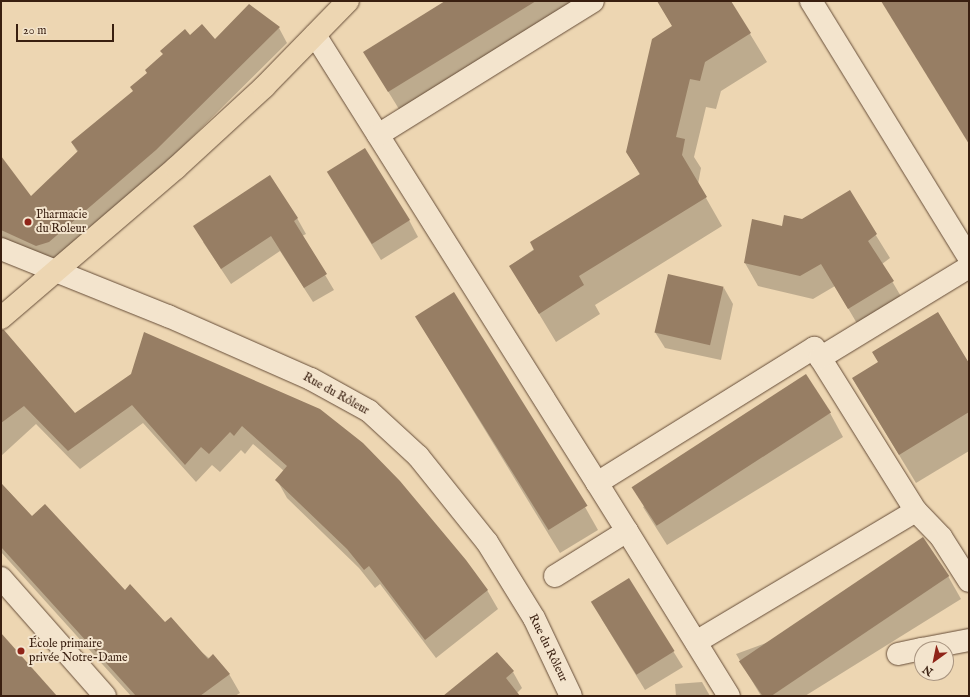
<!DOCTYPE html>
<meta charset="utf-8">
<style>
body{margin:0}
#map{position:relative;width:970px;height:697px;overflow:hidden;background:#edd6b2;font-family:"IM FELL English",serif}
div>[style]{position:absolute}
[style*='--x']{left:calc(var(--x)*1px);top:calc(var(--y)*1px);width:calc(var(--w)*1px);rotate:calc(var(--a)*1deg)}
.shadow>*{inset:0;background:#0003}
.building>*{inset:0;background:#977e64;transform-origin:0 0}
.roads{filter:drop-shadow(0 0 1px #664d38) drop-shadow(0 0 1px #664d38)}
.minor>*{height:22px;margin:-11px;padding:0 11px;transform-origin:11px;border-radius:11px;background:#f3e4cd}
.major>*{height:22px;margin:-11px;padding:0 11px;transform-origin:11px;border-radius:11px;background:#edd6b2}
.dots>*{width:11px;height:11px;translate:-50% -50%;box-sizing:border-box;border:2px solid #f3e4cd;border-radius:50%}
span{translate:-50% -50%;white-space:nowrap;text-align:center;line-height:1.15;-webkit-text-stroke:4px #f3e4cd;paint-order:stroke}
.poi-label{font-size:12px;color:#391f10}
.left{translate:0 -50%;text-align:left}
.street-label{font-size:12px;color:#391f10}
.frame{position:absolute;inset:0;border:2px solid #391f10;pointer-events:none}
.north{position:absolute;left:914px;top:641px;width:40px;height:40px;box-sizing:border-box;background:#f3e4cd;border:1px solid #a99581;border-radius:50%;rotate:213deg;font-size:11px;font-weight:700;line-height:16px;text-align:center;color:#391f10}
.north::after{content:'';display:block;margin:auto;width:14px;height:18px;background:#8f2418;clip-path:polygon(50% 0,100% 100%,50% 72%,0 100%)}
.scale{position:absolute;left:16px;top:24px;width:98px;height:18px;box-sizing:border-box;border:2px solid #391f10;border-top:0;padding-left:5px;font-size:12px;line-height:14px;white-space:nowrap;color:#391f10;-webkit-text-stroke:3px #f3e4cd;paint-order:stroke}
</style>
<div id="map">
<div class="shadow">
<div style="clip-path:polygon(447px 1px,586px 1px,402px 114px,378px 75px)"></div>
<div style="clip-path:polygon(658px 1px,730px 1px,767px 62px,721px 91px,716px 109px,706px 107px,694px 157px,701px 168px,698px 184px,722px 226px,595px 305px,600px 314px,556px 342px,510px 266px,640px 175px,627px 152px,673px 27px)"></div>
<div style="clip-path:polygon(279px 28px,287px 43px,164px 165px,58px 257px,45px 260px,1px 241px,1px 158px,31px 197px,78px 153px,72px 143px,134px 91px,190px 36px,215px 41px)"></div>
<div style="clip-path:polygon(337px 188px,409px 220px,418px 237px,381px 260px)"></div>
<div style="clip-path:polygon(849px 192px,890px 258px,882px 264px,906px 305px,862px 332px,835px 286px,813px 299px,758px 286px,745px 263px,753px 220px,782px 227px,802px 220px)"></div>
<div style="clip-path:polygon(297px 218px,306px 234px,302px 236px,334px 290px,313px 302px,280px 251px,231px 284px,203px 242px)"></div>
<div style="clip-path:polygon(724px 288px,733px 304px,721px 360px,665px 348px,655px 332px)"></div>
<div style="clip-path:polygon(416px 317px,585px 507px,598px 530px,560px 553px)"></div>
<div style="clip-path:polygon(145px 333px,487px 590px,498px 609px,436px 658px,380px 584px,375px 588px,359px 568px,287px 498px,277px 480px,284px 471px,253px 444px,245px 454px,241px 450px,220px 472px,212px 465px,196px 482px,143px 423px,80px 469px,36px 424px,1px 456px,1px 354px,75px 414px,132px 375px)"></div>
<div style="clip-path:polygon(969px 365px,969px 451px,916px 483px,853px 379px)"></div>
<div style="clip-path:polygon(830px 413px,843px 437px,667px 545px,643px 507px)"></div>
<div style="clip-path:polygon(1px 483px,32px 517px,229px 674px,240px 693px,235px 696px,131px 696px,1px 552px)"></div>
<div style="clip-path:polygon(948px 576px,961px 599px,805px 696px,761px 696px,736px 654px)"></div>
<div style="clip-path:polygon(601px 618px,673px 651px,683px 667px,645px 690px)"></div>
<div style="clip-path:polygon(513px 672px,522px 688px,517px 693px,519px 696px,445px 696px)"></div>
<div style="clip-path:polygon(702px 682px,710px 696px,676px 696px,675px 684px)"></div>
</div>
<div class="building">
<div style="clip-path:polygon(445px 1px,536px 1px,388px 92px,363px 52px)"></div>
<div style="clip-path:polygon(657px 1px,731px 1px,751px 33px,705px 62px,700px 81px,690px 79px,676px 137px,685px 139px,682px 155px,707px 197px,579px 276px,584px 285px,539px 314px,509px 266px,534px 250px,530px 242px,640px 174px,626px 152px,652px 39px,672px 26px)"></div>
<div style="clip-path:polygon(881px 1px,969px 1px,969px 144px)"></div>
<div style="clip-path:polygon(249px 4px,280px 27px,156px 150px,49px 242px,36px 246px,1px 230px,1px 156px,31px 196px,78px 151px,71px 142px,133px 91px,130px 87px,147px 73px,145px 70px,163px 54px,160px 51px,185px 29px,190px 35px,202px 24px,215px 39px)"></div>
<div style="left:365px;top:148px;width:85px;height:45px;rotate:58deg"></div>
<div style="clip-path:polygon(270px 175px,298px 218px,294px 221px,327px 274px,304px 288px,271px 236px,221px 269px,193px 226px)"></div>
<div style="clip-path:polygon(850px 190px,877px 234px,868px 241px,894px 281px,848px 309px,821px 264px,800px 276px,744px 263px,752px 219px,782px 226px,784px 215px,802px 219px)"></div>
<div style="left:668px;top:274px;width:57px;height:60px;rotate:13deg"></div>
<div style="left:454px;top:292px;width:252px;height:46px;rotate:58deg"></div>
<div style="clip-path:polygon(938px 312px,969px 363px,969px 412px,899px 455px,852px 378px,878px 362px,872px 352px)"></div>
<div style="clip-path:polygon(1px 330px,4px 330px,75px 413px,131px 374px,144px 332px,320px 409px,363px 443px,400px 481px,466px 560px,488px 590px,425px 640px,369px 566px,364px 570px,347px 549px,275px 480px,287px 466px,242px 426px,234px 436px,230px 432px,209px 454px,201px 447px,185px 465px,132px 405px,68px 451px,24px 406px,1px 423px)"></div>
<div style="left:806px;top:374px;width:46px;height:208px;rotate:57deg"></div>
<div style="clip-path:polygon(1px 483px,32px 516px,45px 504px,125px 590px,130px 584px,165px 622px,171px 617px,208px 659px,213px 654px,230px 674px,200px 696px,136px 696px,1px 547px)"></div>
<div style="left:923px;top:537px;width:47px;height:222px;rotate:56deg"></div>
<div style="left:629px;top:578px;width:86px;height:45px;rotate:58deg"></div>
<div style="clip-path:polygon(1px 633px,57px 696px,1px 696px)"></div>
<div style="clip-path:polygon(497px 652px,514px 671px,506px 678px,520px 696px,443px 696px)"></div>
</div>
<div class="roads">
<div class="minor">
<div style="--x:811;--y:1;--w:302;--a:58.4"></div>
<div style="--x:315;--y:35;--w:529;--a:57.81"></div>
<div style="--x:597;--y:483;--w:256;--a:-31.9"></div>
<div style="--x:814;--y:348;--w:192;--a:58"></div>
<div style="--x:916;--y:511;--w:36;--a:46"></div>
<div style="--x:941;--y:537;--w:52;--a:57.5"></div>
<div style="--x:378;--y:135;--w:253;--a:-31.9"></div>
<div style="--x:1;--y:249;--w:180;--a:21.9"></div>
<div style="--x:168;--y:316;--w:156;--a:23.8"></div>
<div style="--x:311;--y:379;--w:66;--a:28.9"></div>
<div style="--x:369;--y:411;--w:67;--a:42.6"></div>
<div style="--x:418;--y:456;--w:110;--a:51.3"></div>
<div style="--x:487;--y:542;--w:89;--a:58.3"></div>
<div style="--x:534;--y:618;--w:86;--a:64.6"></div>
<div style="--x:820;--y:358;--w:175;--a:-31.4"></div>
<div style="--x:627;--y:531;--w:194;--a:58.3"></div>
<div style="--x:555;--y:576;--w:85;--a:-32"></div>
<div style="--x:627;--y:531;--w:57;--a:-122"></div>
<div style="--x:1;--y:578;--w:157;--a:48.6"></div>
<div style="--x:696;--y:642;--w:256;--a:-30.8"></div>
<div style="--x:922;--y:649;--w:48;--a:-10.8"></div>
<div style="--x:898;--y:654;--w:25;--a:-12"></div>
</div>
<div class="major">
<div style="--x:1;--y:318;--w:230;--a:-40.6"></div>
<div style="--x:176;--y:168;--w:120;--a:-42.6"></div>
<div style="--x:264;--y:87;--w:120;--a:-45.7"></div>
</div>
</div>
<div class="dots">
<div style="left:28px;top:222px;background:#8f2418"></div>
<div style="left:21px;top:651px;background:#8f2418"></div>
</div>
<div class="poi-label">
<span class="left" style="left:36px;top:222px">Pharmacie<br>du Roleur</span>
<span class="left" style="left:29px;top:651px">École primaire<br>privée Notre-Dame</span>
</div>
<div class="street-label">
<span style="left:336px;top:394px;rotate:29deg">Rue du Rôleur</span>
<span style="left:548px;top:648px;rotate:64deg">Rue du Rôleur</span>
</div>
<div class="frame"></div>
<div class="north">N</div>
<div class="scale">20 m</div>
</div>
